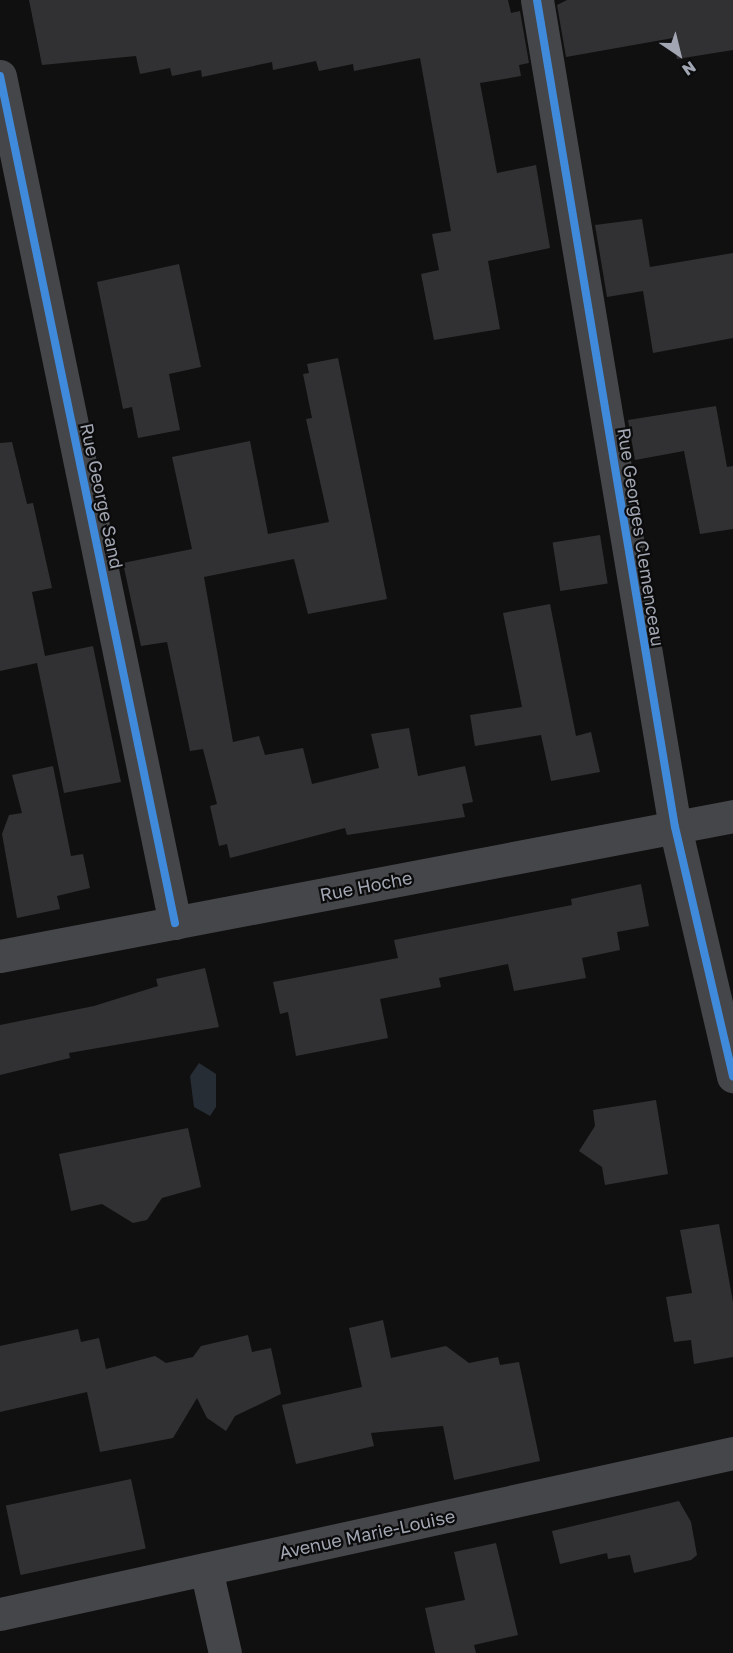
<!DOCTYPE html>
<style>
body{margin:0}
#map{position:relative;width:733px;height:1653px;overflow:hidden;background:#101011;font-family:"Golos Text",sans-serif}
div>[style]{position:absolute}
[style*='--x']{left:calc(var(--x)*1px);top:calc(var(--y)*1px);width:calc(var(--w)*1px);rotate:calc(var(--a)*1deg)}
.water>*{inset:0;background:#272d34}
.building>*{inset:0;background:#313133;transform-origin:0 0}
.minor>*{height:33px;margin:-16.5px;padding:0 16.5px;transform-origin:16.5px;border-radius:16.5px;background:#454649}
.cycleway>*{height:8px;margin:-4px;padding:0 4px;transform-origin:4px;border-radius:4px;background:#408adc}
span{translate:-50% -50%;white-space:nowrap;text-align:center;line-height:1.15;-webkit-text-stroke:4.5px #0b0b0c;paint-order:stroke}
.street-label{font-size:18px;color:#a1a6b2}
.north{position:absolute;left:649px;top:24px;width:60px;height:60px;-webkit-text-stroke:4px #0b0b0c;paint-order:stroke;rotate:145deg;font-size:16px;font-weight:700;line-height:24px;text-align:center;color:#a1a6b2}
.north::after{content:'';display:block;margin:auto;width:21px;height:27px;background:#a1a6b2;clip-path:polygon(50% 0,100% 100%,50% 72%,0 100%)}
</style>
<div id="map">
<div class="water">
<div style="clip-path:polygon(199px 1063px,216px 1074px,216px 1107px,210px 1116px,194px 1107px,190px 1076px)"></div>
</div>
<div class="building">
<div style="clip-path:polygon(29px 0,508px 0,511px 13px,520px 11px,529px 63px,519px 65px,521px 76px,480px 83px,497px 173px,536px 165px,550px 248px,488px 261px,500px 329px,434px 340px,421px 274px,439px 270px,432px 234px,451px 231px,420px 58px,354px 71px,353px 64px,319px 71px,316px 61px,273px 70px,272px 62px,202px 77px,201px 70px,172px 76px,170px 68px,140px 74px,136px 56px,42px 65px)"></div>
<div style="clip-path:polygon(567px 0,733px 0,733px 50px,677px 59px,673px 38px,566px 57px,557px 5px)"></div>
<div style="clip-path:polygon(642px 219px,650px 267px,733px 253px,733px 338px,653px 353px,643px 291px,607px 297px,595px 225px)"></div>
<div style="clip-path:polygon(179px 264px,201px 367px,169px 374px,180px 430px,138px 438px,132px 407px,123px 409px,97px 282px)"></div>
<div style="clip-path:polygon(338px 358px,387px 599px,308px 614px,294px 559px,204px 577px,233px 742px,259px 736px,265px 755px,303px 748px,312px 784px,379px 768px,371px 734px,409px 728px,418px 776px,465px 766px,473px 802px,462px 804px,465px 817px,347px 835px,345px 828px,230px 858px,227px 844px,219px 846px,210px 806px,217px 804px,203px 749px,190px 751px,167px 642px,141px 646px,123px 563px,192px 549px,172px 457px,250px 441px,268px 534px,329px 522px,306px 419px,312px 418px,303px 374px,309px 373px,307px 364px)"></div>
<div style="clip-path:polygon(716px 406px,727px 467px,733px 466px,733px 529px,700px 534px,684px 451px,635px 460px,628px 420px)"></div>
<div style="clip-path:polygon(12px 442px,27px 504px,33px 503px,52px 588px,32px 592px,45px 656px,93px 646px,121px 782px,64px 793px,37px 663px,0 671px,0 443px)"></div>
<div style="left:600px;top:535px;width:49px;height:48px;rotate:81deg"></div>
<div style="clip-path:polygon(550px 604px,576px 736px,591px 732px,600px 772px,551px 781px,541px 735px,475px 746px,470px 715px,522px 707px,503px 613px)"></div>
<div style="clip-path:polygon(53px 766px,71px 856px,83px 854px,90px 888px,57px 896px,60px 909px,17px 918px,2px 834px,9px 815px,22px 813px,12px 775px)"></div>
<div style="clip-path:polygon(641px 884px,649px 926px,617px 932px,620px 950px,582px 958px,586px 978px,514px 991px,508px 964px,439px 978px,441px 987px,380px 999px,388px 1038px,296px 1056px,288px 1012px,280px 1014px,273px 982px,398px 958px,394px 940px,572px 905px,571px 899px)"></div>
<div style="clip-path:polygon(205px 968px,219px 1027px,69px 1053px,70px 1058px,0 1075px,0 1025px,94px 1006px,158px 986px,156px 979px)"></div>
<div style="clip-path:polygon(656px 1100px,668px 1174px,605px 1185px,602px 1167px,579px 1151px,595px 1126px,593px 1110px)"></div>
<div style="clip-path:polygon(188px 1128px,201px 1187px,162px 1198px,147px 1220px,133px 1223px,102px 1204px,71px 1211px,59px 1154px)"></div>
<div style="clip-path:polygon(719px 1224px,733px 1302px,733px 1357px,694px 1364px,691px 1340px,674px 1342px,666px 1297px,692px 1293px,680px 1230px)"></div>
<div style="clip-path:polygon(383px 1320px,391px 1358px,446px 1346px,469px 1363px,498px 1357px,500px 1365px,519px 1362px,540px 1461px,454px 1480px,443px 1426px,371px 1433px,374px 1446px,296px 1464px,282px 1405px,362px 1387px,349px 1328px)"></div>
<div style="clip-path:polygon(78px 1329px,81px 1342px,99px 1338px,106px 1369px,155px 1356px,166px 1363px,193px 1357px,201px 1346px,248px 1335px,252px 1352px,271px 1348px,281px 1394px,235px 1416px,226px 1431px,207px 1418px,197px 1398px,173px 1438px,100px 1452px,87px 1392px,0 1412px,0 1346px)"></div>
<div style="left:131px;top:1479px;width:71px;height:128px;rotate:78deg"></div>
<div style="clip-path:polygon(679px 1501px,691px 1522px,697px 1555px,691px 1560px,634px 1573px,630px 1555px,608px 1559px,607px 1553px,560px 1564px,552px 1531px)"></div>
<div style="clip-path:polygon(496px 1543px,518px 1635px,474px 1645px,476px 1653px,435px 1653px,425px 1608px,465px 1600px,454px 1552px)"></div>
</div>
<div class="minor">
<div style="--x:537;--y:0;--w:838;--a:80.53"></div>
<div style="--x:675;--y:827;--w:256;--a:76.9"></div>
<div style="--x:0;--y:76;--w:865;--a:78.33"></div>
<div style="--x:0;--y:956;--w:746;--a:-10.81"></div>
<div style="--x:206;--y:1569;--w:86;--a:77.3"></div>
<div style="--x:0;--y:1614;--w:750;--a:-12.39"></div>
</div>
<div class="cycleway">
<div style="--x:537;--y:0;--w:838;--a:80.53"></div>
<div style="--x:675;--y:827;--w:256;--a:76.9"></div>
<div style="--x:0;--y:76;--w:865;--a:78.33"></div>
</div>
<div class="street-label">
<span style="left:102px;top:496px;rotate:78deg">Rue George Sand</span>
<span style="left:641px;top:537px;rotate:81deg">Rue Georges Clemenceau</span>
<span style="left:366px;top:886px;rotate:-11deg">Rue Hoche</span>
<span style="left:367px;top:1534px;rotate:-12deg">Avenue Marie-Louise</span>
</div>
<div class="north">N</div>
</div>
